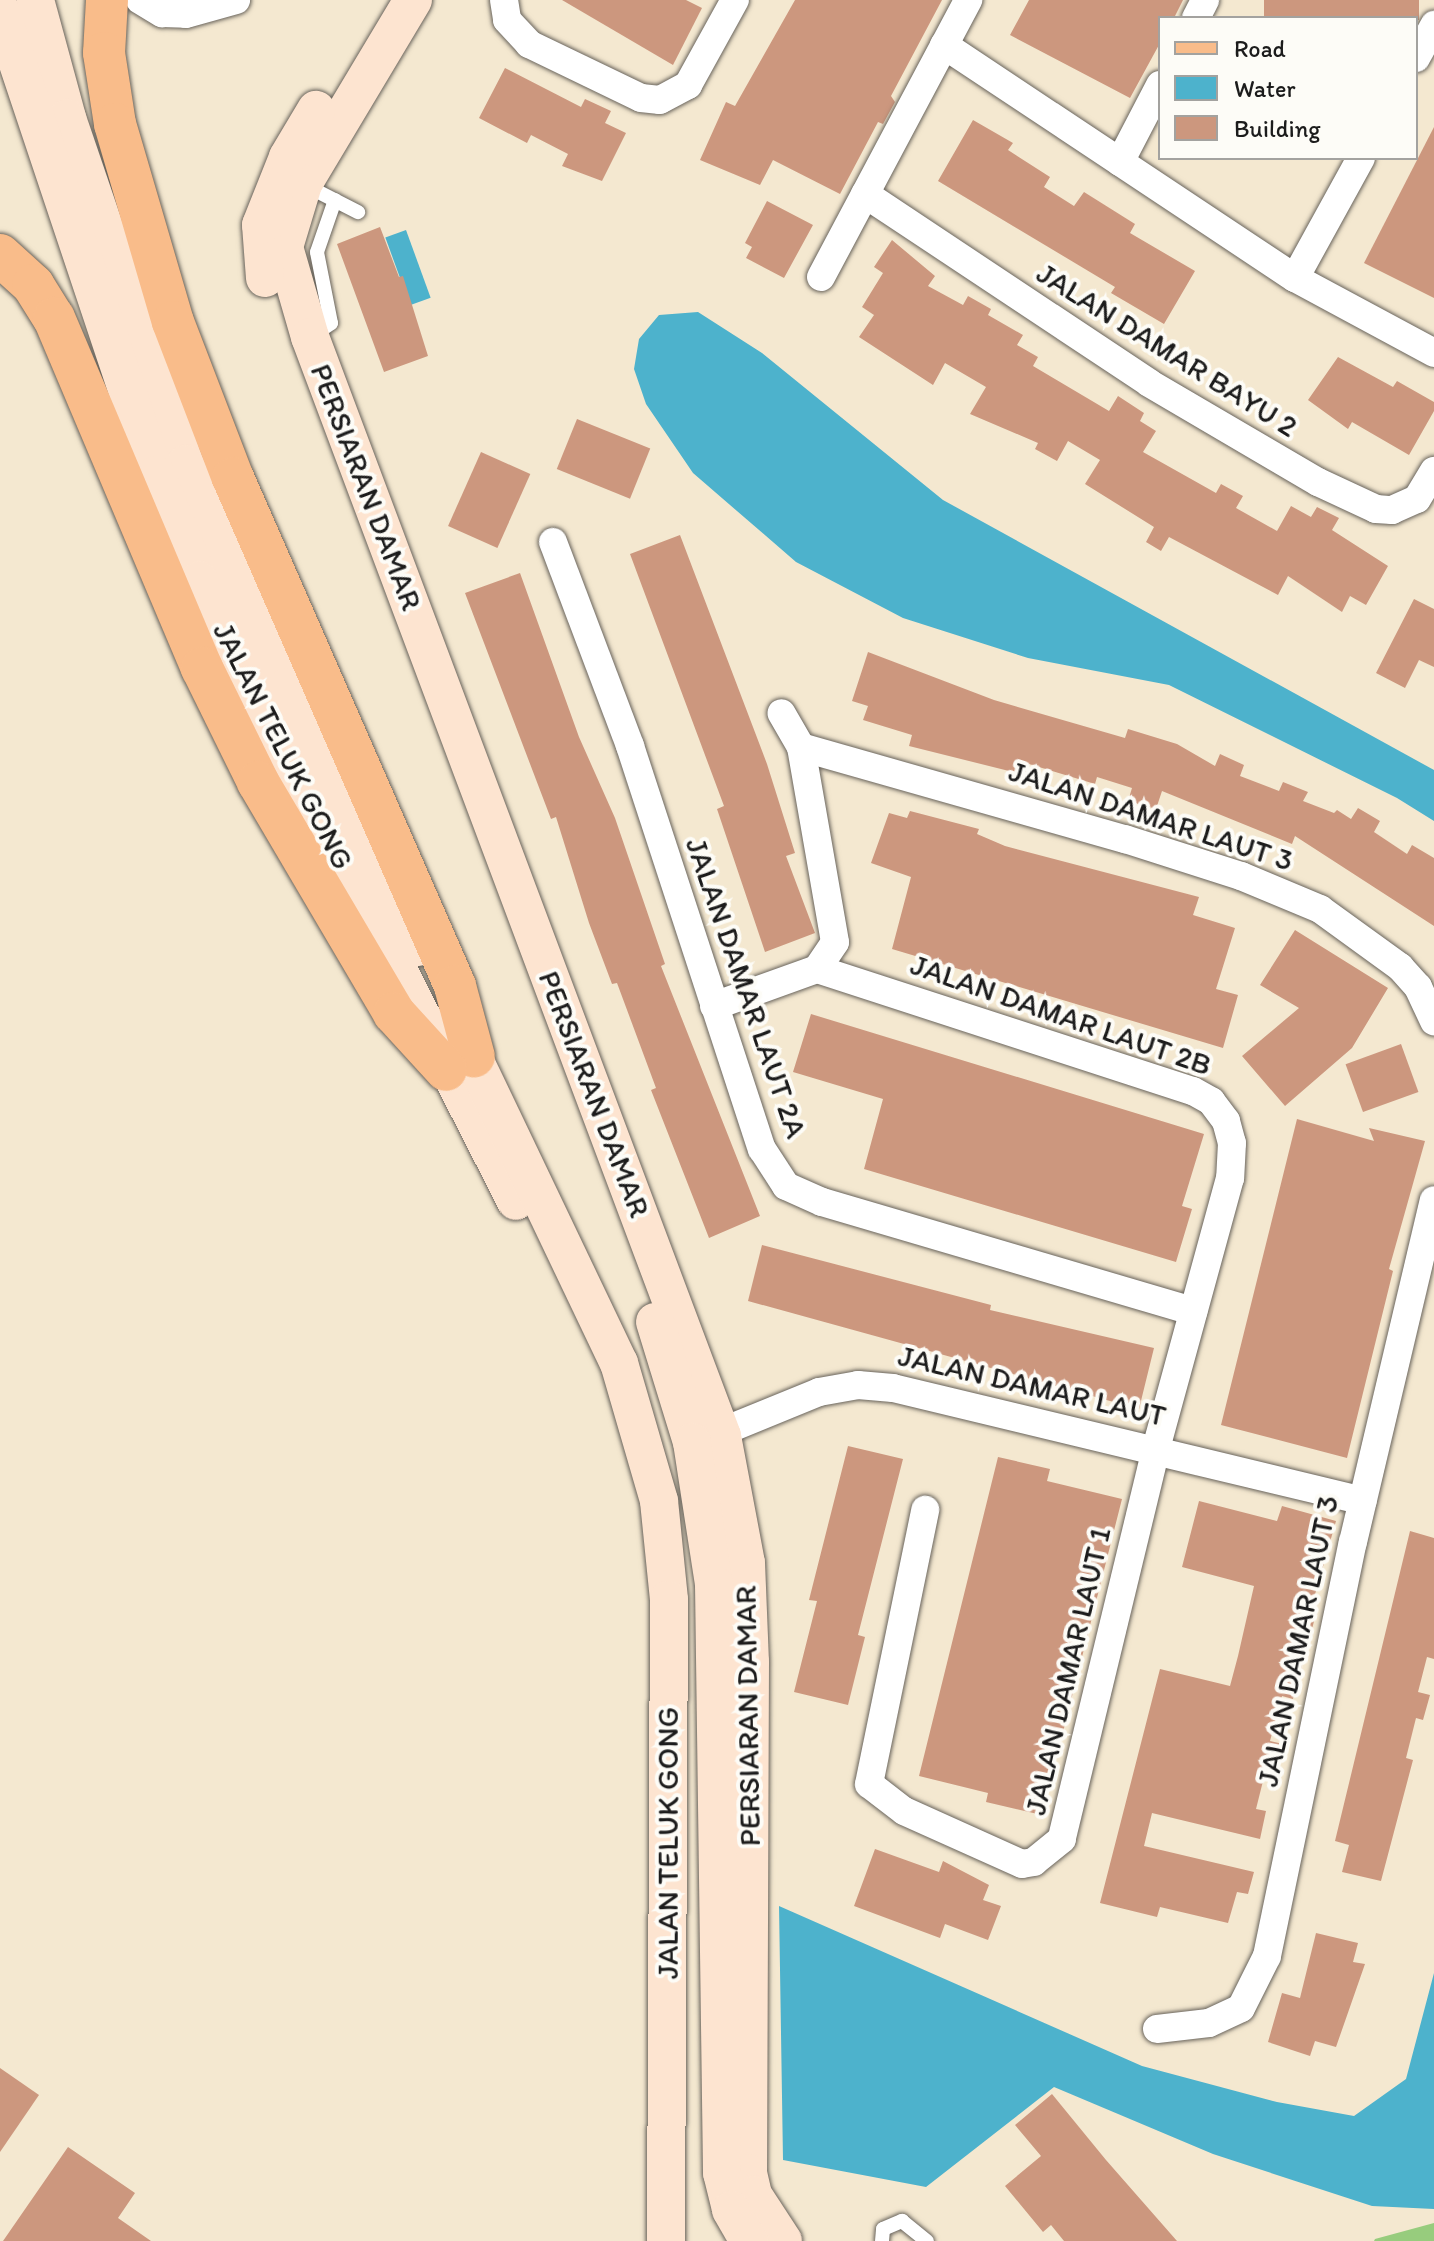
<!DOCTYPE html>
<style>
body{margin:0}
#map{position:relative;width:1434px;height:2241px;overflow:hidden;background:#f4e8d0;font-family:Itim,sans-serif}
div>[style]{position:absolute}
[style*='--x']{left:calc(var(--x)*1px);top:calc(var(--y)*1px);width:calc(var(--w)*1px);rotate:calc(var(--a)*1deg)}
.green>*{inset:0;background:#97cc7d}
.water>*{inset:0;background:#4db2cc;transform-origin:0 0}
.building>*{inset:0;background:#cc977e;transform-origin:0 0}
.roads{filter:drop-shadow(0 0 2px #68635b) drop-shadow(0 0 2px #68635b)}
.lane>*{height:14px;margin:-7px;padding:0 7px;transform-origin:7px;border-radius:7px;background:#fff}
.street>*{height:28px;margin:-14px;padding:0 14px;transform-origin:14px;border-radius:14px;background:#fff}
.secondary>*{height:38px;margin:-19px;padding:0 19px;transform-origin:19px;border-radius:19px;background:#fde4d0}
.primary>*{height:42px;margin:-21px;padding:0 21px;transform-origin:21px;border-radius:21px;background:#f9bc8a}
span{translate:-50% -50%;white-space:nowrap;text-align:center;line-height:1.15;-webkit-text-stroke:8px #fdfcf7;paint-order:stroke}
.street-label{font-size:30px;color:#1c1c1c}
.legend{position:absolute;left:1158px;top:16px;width:260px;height:144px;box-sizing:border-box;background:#fdfcf7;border:2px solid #a3a29f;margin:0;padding:10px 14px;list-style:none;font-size:24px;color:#1c1c1c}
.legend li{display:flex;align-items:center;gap:16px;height:40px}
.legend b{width:40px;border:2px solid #a3a29f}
</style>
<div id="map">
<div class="green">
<div style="clip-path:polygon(1434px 2223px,1434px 2241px,1374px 2241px,1375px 2239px)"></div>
</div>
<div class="water">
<div style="left:406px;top:230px;width:72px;height:22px;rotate:70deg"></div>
<div style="clip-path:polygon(698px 312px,762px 353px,943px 500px,1434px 770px,1434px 821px,1397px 798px,1169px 685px,1028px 658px,903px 618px,796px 562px,693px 473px,646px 404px,634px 369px,639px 339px,659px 315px)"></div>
<div style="clip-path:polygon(779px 1906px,1142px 2066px,1277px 2102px,1354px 2116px,1406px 2079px,1434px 1973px,1434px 2209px,1372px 2206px,1213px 2154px,1054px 2087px,926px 2187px,783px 2160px)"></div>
</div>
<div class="building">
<div style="clip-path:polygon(562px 0,686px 0,702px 8px,673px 65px)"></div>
<div style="clip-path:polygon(795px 0,942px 0,891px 96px,895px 102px,883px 124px,878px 122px,840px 194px,773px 160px,760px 185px,700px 160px,726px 102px,735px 106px)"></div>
<div style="clip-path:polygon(1029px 0,1183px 0,1174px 18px,1160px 18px,1160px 43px,1130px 98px,1010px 35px)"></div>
<div style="left:1264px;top:0;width:155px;height:20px"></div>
<div style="clip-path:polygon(505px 68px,581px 107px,585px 99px,611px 111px,605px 123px,626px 133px,602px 181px,562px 166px,568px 154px,531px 135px,527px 143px,479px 118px)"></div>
<div style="clip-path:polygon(973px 120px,1013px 143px,1008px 150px,1050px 177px,1044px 187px,1074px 206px,1084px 192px,1135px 224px,1130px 233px,1195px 271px,1164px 324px,1111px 293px,1115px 287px,938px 181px)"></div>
<div style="clip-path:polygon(1434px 127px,1434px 298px,1364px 263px)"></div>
<div style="clip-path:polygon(767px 201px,813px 225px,784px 278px,746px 258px,752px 247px,745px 243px)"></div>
<div style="clip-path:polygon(380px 227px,399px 277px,403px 276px,428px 356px,384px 372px,337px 244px)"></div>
<div style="clip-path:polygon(892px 240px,935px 276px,928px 286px,963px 305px,968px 296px,991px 309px,988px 315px,1023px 335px,1017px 345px,1038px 357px,1033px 366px,1109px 411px,1118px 396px,1144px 413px,1140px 421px,1156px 431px,1143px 452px,1216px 493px,1221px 484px,1243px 496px,1236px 508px,1277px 531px,1291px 506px,1311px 517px,1317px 507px,1339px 518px,1332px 530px,1388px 566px,1366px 605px,1350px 596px,1342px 612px,1288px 576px,1278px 595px,1169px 537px,1161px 551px,1146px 542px,1154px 527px,1085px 484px,1100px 460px,1068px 441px,1057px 461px,1035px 449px,1038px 443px,970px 414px,986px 387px,945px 363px,933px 385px,859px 337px,874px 315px,862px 307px,883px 273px,874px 267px)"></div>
<div style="clip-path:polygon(1338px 357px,1393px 387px,1397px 381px,1434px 402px,1434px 411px,1409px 455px,1352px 422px,1348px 429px,1308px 400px)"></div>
<div style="left:577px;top:419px;width:79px;height:54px;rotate:22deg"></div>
<div style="left:481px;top:452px;width:54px;height:81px;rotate:24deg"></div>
<div style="clip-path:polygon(680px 535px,767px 764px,795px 853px,786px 856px,815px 933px,765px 952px,717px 809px,724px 806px,630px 554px)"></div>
<div style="clip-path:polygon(520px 573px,579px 737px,615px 818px,665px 964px,661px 966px,760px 1216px,709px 1238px,651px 1090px,656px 1088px,617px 983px,612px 984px,589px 923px,556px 817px,551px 819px,465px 593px)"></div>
<div style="clip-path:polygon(1414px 599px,1434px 609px,1434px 667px,1419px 660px,1405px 688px,1376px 673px)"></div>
<div style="clip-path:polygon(868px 652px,994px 700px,1125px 738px,1128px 729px,1177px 744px,1215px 766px,1220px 754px,1244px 765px,1240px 776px,1279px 791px,1283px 782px,1308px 792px,1303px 801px,1334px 813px,1337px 810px,1351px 819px,1358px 808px,1380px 821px,1374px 832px,1407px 854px,1412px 845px,1434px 858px,1434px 926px,1295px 836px,1292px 844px,1162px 791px,1156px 809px,1128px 801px,1132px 788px,1097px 777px,1095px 784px,1029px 764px,1025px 775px,909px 746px,912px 735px,863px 720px,868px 706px,852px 701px)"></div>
<div style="clip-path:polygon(910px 811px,979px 829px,977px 834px,1005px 846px,1199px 897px,1193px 915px,1235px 928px,1216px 989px,1238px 995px,1223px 1048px,892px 949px,911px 877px,871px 863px,889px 813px,907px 818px)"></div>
<div style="clip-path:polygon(1295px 930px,1388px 988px,1352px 1048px,1285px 1106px,1242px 1056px,1299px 1008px,1260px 985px)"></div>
<div style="clip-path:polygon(811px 1014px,1204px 1134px,1182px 1206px,1192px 1209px,1176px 1262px,864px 1169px,883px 1099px,793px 1072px)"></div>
<div style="left:1401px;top:1044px;width:51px;height:59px;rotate:70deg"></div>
<div style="clip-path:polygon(1297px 1119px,1374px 1141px,1369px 1128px,1425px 1141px,1389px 1269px,1393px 1271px,1347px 1458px,1221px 1425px)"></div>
<div style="clip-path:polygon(762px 1245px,991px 1305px,990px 1310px,1154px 1348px,1139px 1409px,748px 1301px)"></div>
<div style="clip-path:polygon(848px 1446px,903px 1459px,858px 1635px,865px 1637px,848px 1705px,794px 1692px,817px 1601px,809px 1600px)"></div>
<div style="clip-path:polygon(998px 1457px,1050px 1469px,1047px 1481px,1122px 1499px,1042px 1815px,986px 1802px,988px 1793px,919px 1776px)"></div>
<div style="clip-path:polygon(1199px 1501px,1277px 1521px,1282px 1506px,1336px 1521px,1310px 1612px,1316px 1614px,1293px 1699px,1282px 1696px,1270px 1741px,1283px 1744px,1276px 1772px,1266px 1769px,1256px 1809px,1266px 1811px,1260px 1839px,1152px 1813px,1144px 1846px,1254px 1872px,1248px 1894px,1237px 1892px,1228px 1923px,1160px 1907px,1157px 1917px,1100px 1903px,1160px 1669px,1230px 1686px,1238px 1656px,1254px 1586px,1182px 1567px)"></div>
<div style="clip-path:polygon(1410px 1531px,1434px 1538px,1434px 1659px,1427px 1657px,1418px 1692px,1430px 1695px,1423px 1720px,1416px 1718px,1406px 1758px,1413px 1760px,1381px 1881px,1342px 1872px,1349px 1845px,1335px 1841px)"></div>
<div style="clip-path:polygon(875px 1849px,939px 1872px,943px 1861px,989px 1885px,983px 1900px,1001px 1906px,988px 1940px,945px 1924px,940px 1938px,854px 1906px)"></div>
<div style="clip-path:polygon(1316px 1933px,1358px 1943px,1353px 1962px,1365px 1964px,1336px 2047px,1315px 2041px,1310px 2056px,1268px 2042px,1282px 1993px,1300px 1998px)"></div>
<div style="clip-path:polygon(0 2068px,39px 2095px,0 2152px)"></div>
<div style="clip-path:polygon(1052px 2094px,1106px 2160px,1177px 2241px,1064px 2241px,1051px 2225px,1043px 2232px,1005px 2186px,1041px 2156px,1015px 2125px)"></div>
<div style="clip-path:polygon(68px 2147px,135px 2193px,118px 2218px,151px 2241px,3px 2241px)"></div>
</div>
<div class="roads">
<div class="lane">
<div style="--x:303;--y:184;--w:62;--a:27"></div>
<div style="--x:312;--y:336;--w:23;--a:-34"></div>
<div style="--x:331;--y:323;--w:72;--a:-101.2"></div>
<div style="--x:317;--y:252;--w:55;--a:-70.9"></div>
<div style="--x:882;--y:2241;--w:12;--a:-85"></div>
<div style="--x:883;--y:2229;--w:21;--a:-23"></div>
<div style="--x:902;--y:2221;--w:32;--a:39"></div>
</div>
<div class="street">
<div style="--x:140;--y:0;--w:26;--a:31"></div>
<div style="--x:162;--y:13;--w:24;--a:2"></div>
<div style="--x:186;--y:14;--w:52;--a:-15.6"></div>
<div style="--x:504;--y:0;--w:20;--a:81"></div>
<div style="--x:507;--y:20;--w:33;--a:47"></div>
<div style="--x:529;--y:44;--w:124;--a:25.7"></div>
<div style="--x:641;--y:98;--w:19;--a:6"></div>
<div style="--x:660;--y:100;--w:32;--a:-28"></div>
<div style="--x:688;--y:85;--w:97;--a:-61.1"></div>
<div style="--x:1196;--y:18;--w:20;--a:-63"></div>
<div style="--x:944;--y:45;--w:421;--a:33.6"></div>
<div style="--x:1295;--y:278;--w:158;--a:28.3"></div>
<div style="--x:1416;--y:58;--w:38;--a:-61"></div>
<div style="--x:1120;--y:162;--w:87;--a:-62.5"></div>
<div style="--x:865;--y:194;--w:341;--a:33.6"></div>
<div style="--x:1149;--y:383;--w:196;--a:30.4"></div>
<div style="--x:1318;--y:482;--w:64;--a:25"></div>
<div style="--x:1376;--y:509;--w:16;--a:4"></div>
<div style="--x:1392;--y:510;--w:27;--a:-24"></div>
<div style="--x:1417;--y:499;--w:33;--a:-59"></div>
<div style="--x:821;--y:277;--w:314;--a:-62"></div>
<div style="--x:1295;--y:278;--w:137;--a:-61.2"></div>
<div style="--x:553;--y:542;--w:218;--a:69.3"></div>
<div style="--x:630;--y:746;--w:424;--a:71.9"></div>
<div style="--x:762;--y:1149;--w:44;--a:57"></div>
<div style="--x:786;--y:1186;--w:39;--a:24"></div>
<div style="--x:822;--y:1202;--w:387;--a:16.4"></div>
<div style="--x:801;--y:747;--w:337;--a:15.9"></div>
<div style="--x:1125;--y:839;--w:122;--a:17.7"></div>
<div style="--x:1241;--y:876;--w:86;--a:22.7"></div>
<div style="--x:1320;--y:909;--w:99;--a:35.9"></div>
<div style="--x:1400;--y:967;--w:27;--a:48"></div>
<div style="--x:1418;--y:987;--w:38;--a:65"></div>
<div style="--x:817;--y:969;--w:395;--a:18"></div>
<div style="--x:1193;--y:1091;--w:21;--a:29"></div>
<div style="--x:1211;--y:1101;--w:25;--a:53"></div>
<div style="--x:1226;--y:1121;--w:23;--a:75"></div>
<div style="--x:1232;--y:1143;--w:35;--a:93"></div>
<div style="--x:1230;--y:1178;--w:281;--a:105.3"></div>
<div style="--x:1156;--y:1449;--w:401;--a:103.6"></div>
<div style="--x:1062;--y:1839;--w:36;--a:141"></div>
<div style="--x:1034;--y:1862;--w:12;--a:171"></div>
<div style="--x:1022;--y:1864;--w:129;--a:-155.8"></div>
<div style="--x:904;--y:1811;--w:44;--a:-142.4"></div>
<div style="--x:869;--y:1784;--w:280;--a:-78.4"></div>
<div style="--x:714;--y:1006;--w:109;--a:-19.8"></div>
<div style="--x:817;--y:969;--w:32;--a:-56"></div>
<div style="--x:835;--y:942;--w:198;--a:-99.9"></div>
<div style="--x:801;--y:747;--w:39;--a:-120"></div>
<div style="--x:704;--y:1439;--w:124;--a:-22.2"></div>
<div style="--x:819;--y:1392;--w:40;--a:-10"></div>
<div style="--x:858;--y:1385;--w:35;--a:5"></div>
<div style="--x:893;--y:1388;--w:483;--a:13.5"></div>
<div style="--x:1157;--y:2029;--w:52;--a:-6.6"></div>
<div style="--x:1209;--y:2023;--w:35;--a:-25"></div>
<div style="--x:1241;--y:2008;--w:58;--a:-63.4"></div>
<div style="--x:1267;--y:1956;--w:423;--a:-78.3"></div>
<div style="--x:1353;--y:1542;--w:351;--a:-76.7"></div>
</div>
<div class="secondary">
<div style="--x:35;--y:0;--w:122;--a:74.8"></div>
<div style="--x:67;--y:118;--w:366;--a:71.2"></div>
<div style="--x:185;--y:464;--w:245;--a:65.4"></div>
<div style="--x:287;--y:687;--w:291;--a:63.3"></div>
<div style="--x:413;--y:0;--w:214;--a:120.9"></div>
<div style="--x:303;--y:184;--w:66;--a:106.8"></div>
<div style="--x:284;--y:247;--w:94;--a:73.9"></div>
<div style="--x:310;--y:337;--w:1174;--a:69.45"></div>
<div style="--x:722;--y:1436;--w:129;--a:79.3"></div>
<div style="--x:746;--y:1563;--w:99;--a:87.7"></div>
<div style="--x:750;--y:1662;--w:511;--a:90.22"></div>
<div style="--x:748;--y:2173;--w:23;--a:77"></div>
<div style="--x:753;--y:2195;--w:55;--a:56.9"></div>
<div style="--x:0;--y:10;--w:490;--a:71.5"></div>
<div style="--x:156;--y:475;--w:113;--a:67.7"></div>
<div style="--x:199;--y:580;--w:697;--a:62.96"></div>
<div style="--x:265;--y:278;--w:53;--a:-94.3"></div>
<div style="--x:261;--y:225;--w:73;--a:-68.3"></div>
<div style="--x:288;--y:157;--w:55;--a:-59.2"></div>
<div style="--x:460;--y:1030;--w:369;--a:64.5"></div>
<div style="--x:619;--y:1363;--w:144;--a:73.8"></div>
<div style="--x:659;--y:1501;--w:100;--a:84.2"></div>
<div style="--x:669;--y:1600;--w:641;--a:90.27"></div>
<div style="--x:655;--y:1322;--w:126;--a:72.9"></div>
<div style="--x:692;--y:1442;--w:144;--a:81.2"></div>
<div style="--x:714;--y:1584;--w:589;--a:89.22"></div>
<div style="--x:722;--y:2173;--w:38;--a:76"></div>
<div style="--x:731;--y:2210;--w:36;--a:60"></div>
</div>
<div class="primary">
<div style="--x:107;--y:0;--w:53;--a:93.2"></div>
<div style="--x:104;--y:53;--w:72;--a:81.2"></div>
<div style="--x:115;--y:124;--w:206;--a:73.7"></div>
<div style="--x:173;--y:322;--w:167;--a:69"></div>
<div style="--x:233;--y:478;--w:554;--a:66.39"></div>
<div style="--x:455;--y:986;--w:73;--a:75"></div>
<div style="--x:0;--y:255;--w:45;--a:42.3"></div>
<div style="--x:33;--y:285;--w:39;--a:58"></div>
<div style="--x:54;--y:318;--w:380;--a:67.1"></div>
<div style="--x:202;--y:668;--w:127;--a:63.8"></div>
<div style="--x:258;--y:782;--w:268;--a:59.5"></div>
<div style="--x:394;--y:1013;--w:77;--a:47.6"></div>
</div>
</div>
<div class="street-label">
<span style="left:1167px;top:350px;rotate:32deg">JALAN DAMAR BAYU 2</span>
<span style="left:366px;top:487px;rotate:69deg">PERSIARAN DAMAR</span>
<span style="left:283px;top:746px;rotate:63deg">JALAN TELUK GONG</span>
<span style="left:1151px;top:816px;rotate:18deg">JALAN DAMAR LAUT 3</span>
<span style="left:746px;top:988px;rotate:71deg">JALAN DAMAR LAUT 2A</span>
<span style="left:1061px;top:1015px;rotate:19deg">JALAN DAMAR LAUT 2B</span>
<span style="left:594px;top:1094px;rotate:69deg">PERSIARAN DAMAR</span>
<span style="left:1032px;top:1386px;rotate:13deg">JALAN DAMAR LAUT</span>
<span style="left:1298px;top:1641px;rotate:-78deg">JALAN DAMAR LAUT 3</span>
<span style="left:1068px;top:1671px;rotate:-77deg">JALAN DAMAR LAUT 1</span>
<span style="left:748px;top:1716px;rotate:-91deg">PERSIARAN DAMAR</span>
<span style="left:668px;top:1843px;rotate:-90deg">JALAN TELUK GONG</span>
</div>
<ul class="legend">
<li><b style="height:10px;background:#f9bc8a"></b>Road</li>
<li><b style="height:22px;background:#4db2cc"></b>Water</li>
<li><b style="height:22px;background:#cc977e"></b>Building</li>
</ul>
</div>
